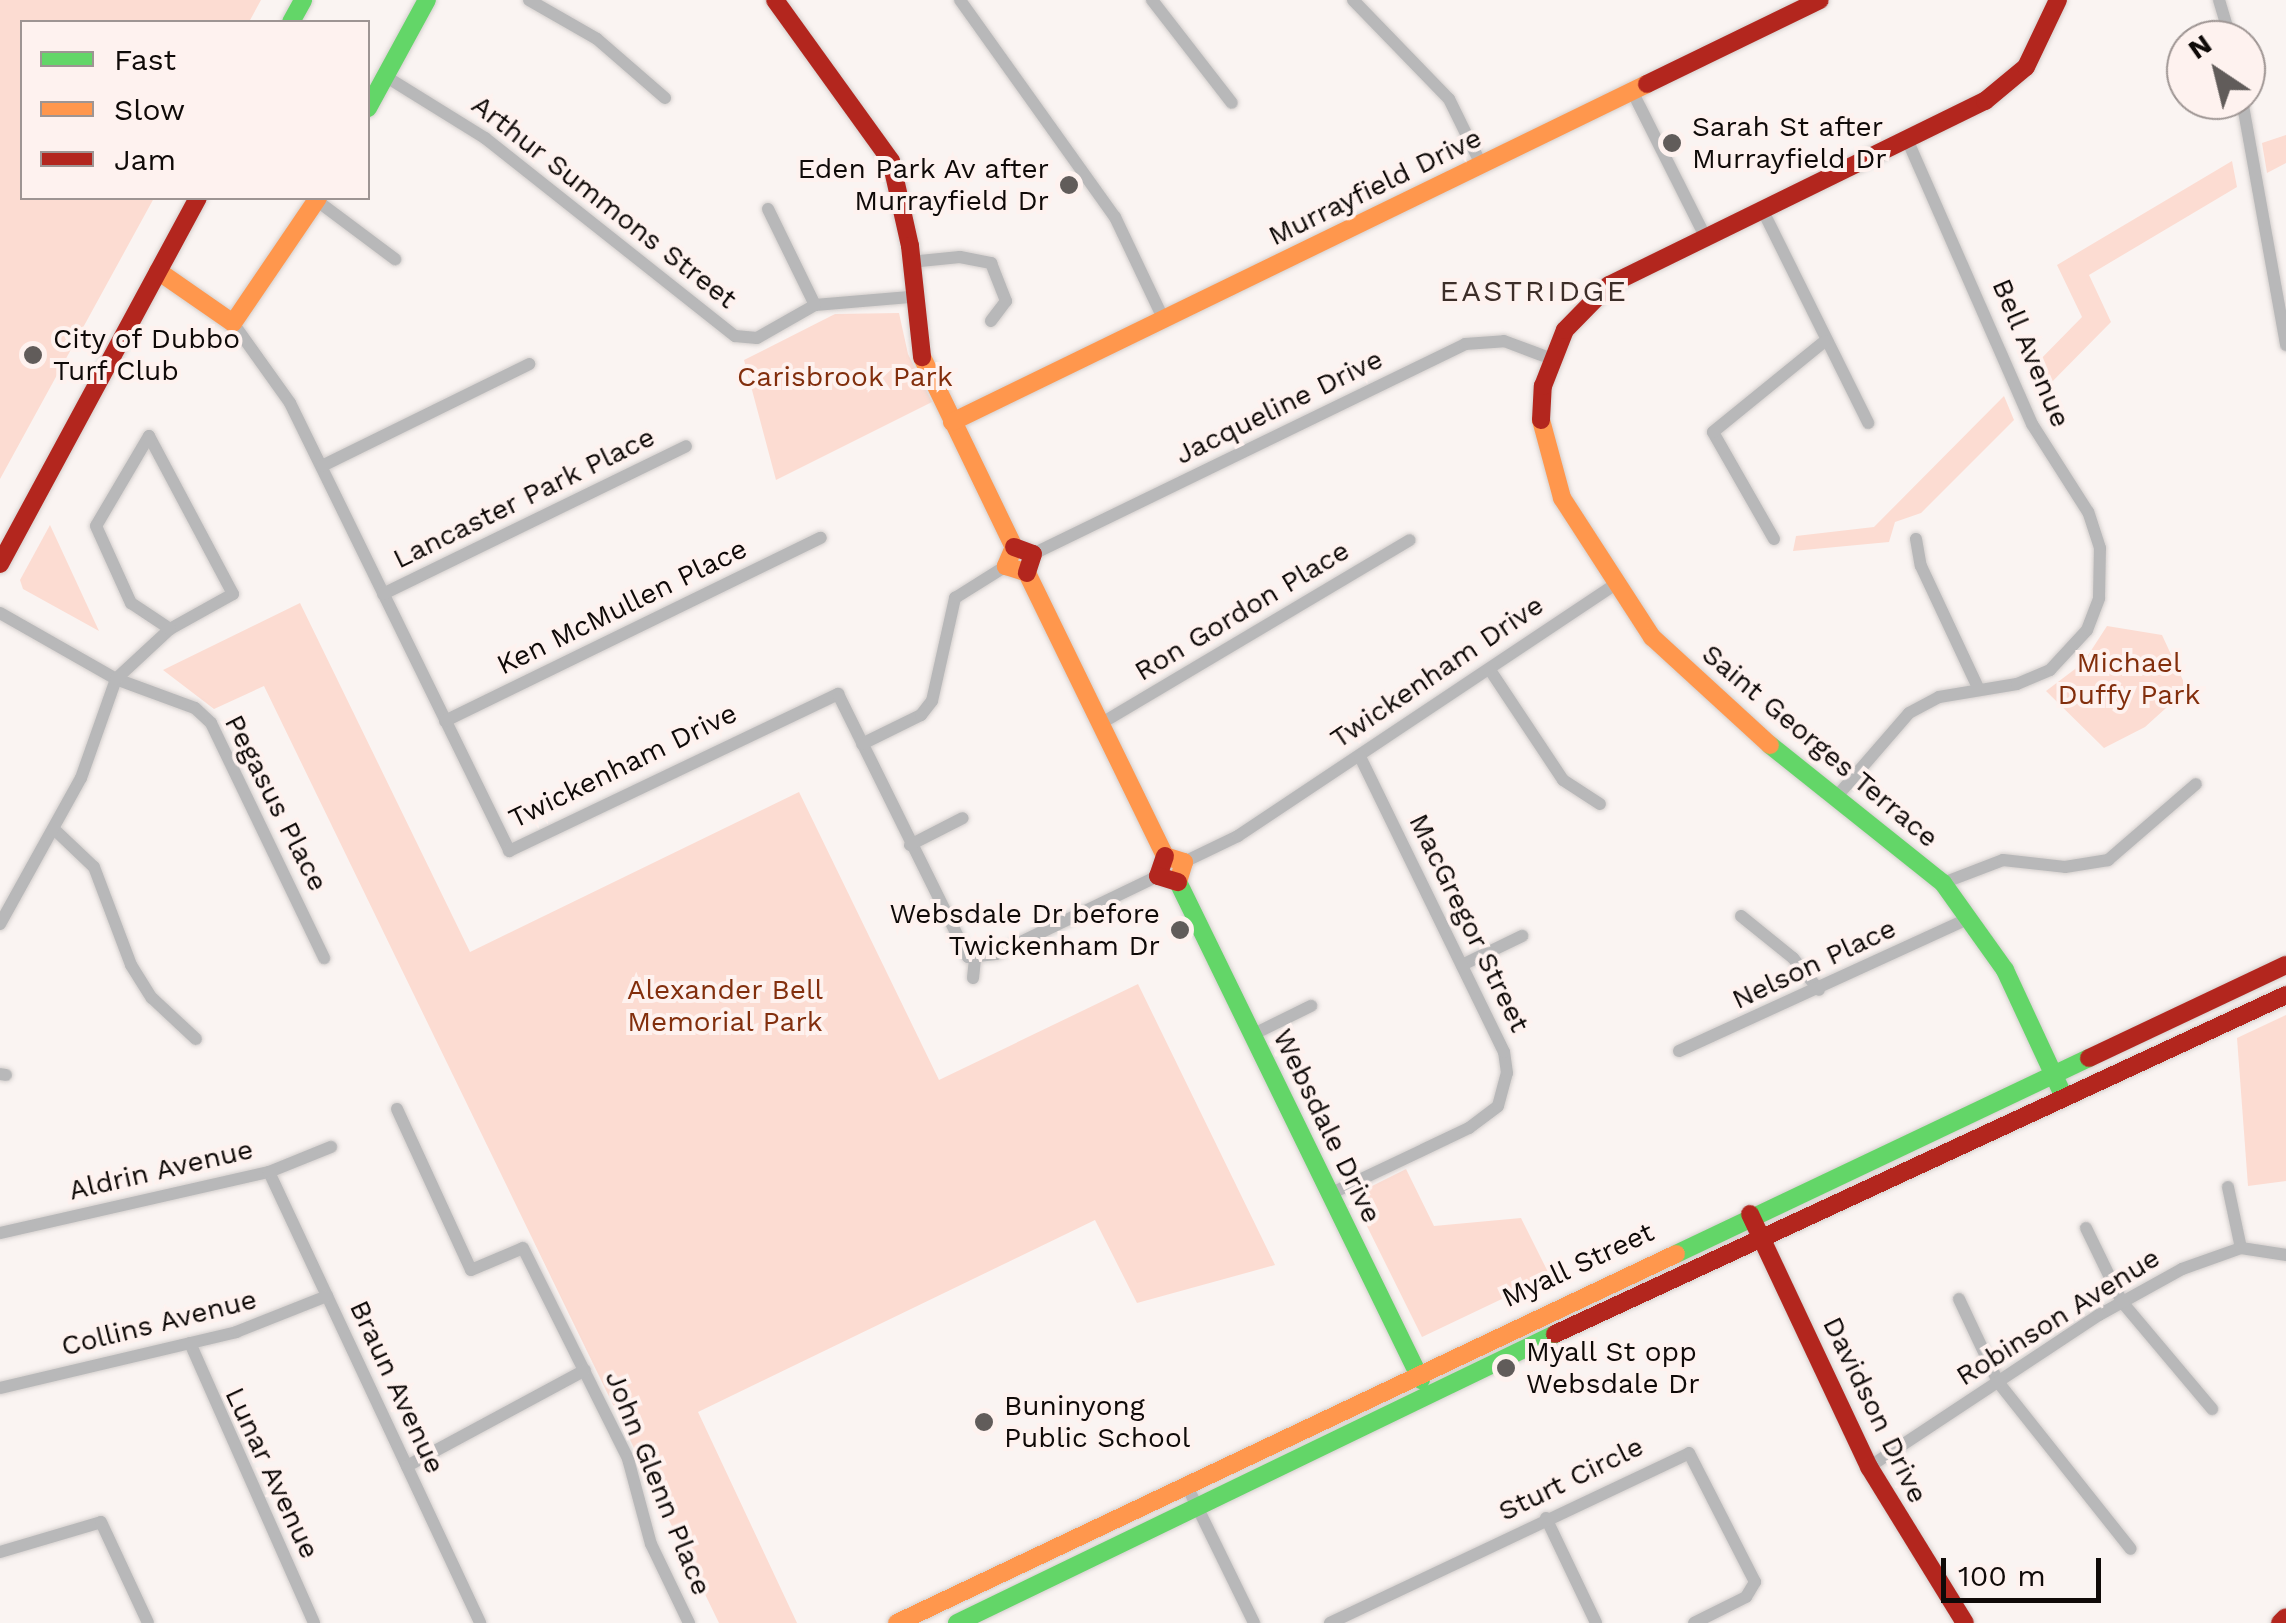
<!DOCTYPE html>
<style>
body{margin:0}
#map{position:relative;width:2286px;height:1623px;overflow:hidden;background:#faf4f2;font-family:"Work Sans",sans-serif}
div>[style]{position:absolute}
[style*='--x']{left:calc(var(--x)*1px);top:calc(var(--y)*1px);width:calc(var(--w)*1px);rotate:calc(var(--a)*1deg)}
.green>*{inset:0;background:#fcdcd2}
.roads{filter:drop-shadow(0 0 2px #d4cfcd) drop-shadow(0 0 2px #d4cfcd)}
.street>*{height:12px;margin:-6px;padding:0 6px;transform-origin:6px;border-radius:6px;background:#b8b8b9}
.fast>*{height:18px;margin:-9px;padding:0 9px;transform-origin:9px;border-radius:9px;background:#63d668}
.slow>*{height:18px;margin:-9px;padding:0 9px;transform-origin:9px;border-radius:9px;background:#ff974d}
.jam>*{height:18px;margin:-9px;padding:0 9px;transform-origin:9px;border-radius:9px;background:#b3261e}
.dots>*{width:28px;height:28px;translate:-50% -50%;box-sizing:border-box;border:5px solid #fef2ef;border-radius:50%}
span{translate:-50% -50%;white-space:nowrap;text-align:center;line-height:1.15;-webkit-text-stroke:8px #fef2ef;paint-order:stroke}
.poi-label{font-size:28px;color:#0f0a08}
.left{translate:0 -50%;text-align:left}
.right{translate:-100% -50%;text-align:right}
.street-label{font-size:28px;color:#0f0a08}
.park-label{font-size:28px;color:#822e0c}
.neighbourhood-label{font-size:30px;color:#3c2e29;letter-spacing:2.5px}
.legend{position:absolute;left:20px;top:20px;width:350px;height:180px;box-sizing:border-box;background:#fef2ef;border:2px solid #9e9593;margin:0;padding:12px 18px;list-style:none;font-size:30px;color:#0f0a08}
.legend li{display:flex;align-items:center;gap:20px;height:50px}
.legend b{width:50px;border:2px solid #9e9593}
.north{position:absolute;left:2166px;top:20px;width:100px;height:100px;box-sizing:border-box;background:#fef2ef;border:2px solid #9e9593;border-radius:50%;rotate:325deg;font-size:28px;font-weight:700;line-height:40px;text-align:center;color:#0f0a08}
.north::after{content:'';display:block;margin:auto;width:35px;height:45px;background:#615c5a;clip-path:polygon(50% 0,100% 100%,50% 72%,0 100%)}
.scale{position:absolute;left:1941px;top:1558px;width:160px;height:45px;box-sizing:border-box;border:5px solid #0f0a08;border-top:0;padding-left:12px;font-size:30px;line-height:35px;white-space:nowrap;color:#0f0a08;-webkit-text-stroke:8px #fef2ef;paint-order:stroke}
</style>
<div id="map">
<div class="green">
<div style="clip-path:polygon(0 0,261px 0,249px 22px,22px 22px,22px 198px,154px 198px,0 479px)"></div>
<div style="clip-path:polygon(2286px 135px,2286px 163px,2267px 173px,2262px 143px)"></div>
<div style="clip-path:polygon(2232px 161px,2237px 187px,2089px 275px,2111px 322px,2039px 395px,2029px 371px,2082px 317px,2057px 265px)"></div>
<div style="clip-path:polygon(899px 313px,908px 354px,932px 402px,776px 480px,744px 360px,835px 314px)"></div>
<div style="clip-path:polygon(2004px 396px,2014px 420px,1921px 513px,1895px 522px,1889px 542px,1793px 551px,1796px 536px,1874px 527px)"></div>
<div style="clip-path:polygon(50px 525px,99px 631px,23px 589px,20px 580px)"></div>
<div style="clip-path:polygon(300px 603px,470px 952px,799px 792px,939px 1080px,1138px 984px,1275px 1265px,1137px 1303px,1095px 1220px,698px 1412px,797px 1623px,719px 1623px,264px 686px,214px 709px,163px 670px)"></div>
<div style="clip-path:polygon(2107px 626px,2162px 635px,2187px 689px,2145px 727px,2104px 748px,2046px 691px,2083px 663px)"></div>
<div style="clip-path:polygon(2286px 1015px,2286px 1181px,2248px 1186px,2237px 1038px)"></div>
<div style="clip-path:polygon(1406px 1169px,1434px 1226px,1521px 1218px,1550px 1276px,1422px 1337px,1352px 1196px)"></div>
</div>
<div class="roads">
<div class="street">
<div style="--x:529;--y:0;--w:78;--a:29.8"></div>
<div style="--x:597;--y:39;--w:90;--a:40.9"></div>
<div style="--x:960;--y:0;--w:267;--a:54.5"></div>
<div style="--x:1115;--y:217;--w:114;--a:64.6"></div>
<div style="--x:1152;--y:0;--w:130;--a:52.2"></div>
<div style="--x:1353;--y:0;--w:138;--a:45.9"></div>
<div style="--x:1449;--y:99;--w:75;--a:63.8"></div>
<div style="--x:2219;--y:0;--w:42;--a:73.3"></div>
<div style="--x:385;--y:76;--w:118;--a:31.8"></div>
<div style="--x:485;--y:138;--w:319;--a:38.4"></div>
<div style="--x:735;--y:336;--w:22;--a:5"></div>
<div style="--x:757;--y:338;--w:67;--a:-29.6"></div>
<div style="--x:815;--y:305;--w:95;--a:-4.8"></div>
<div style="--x:1634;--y:95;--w:158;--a:63.3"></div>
<div style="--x:2242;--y:100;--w:249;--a:79.8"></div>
<div style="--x:316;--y:200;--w:99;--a:36.8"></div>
<div style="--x:768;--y:209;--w:107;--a:63.9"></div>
<div style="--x:1762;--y:209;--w:239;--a:63.6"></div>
<div style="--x:910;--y:262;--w:50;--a:-5.7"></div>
<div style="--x:960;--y:257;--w:32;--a:11"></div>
<div style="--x:991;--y:263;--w:41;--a:68.5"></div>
<div style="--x:1006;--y:301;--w:25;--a:127"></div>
<div style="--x:233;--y:323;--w:98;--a:54.5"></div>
<div style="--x:290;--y:403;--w:499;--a:63.9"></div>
<div style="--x:509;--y:851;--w:365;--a:-25.5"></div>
<div style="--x:838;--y:694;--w:293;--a:63.7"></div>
<div style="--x:968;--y:957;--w:28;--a:-6"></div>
<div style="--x:996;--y:954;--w:180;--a:-25.7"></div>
<div style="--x:322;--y:466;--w:231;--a:-26.2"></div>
<div style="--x:1774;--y:539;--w:123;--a:-119.7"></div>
<div style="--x:1713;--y:432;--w:144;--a:-39.1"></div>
<div style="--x:1916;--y:539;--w:27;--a:80"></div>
<div style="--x:1921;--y:566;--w:137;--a:64.9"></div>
<div style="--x:1033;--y:554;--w:480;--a:-25.9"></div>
<div style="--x:1465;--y:344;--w:39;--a:-4"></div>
<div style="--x:1504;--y:341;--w:51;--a:20.6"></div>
<div style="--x:383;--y:594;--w:337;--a:-26"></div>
<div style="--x:0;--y:613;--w:133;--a:29.6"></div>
<div style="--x:116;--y:679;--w:84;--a:20.2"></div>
<div style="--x:195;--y:708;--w:22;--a:43"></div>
<div style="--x:211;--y:723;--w:261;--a:64.3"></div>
<div style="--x:1490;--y:670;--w:132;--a:56.4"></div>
<div style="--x:1563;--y:780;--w:44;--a:33"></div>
<div style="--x:445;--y:721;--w:418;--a:-26"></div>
<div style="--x:1100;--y:724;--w:360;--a:-30.7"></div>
<div style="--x:862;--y:744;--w:66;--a:-26.2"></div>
<div style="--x:921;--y:715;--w:18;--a:-52"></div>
<div style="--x:932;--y:701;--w:106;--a:-77.4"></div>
<div style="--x:955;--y:598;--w:60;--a:-32.1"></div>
<div style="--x:1838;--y:795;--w:108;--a:-49.1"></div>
<div style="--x:1909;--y:713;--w:34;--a:-28"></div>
<div style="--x:1939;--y:697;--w:79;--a:-9.5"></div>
<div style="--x:2017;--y:684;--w:36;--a:-23"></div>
<div style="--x:2050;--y:670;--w:54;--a:-47.2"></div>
<div style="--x:2087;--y:630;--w:34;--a:-69"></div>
<div style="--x:2099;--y:598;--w:50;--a:-88.9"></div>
<div style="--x:2100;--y:548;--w:38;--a:-108"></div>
<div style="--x:2088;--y:512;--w:104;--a:-122.5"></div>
<div style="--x:2032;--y:424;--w:311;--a:-113.7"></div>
<div style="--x:56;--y:831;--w:52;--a:43.5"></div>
<div style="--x:94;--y:867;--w:105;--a:69.3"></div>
<div style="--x:131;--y:965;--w:39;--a:58"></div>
<div style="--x:152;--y:998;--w:60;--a:43"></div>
<div style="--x:910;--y:845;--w:59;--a:-27"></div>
<div style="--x:1184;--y:862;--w:60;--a:-25.7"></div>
<div style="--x:1238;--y:836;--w:453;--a:-33.7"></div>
<div style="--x:1943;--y:883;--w:64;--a:-21"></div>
<div style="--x:2003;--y:860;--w:62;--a:6.4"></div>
<div style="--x:2065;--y:867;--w:44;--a:-9.2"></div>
<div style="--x:2108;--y:860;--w:116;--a:-40.8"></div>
<div style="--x:1741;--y:916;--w:67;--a:38.9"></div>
<div style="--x:1793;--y:958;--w:41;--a:50.9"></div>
<div style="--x:0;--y:924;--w:167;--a:-61"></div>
<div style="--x:81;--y:778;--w:105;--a:-70.5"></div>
<div style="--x:116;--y:679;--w:74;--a:-42.8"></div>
<div style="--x:170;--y:629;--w:72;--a:-29.1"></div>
<div style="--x:233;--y:594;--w:179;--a:-118"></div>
<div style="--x:149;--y:436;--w:104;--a:120.5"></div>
<div style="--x:96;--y:526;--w:85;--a:65.6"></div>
<div style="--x:131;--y:603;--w:47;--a:33.7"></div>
<div style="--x:1462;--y:965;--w:67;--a:-25.8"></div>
<div style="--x:973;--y:978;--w:18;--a:-84"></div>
<div style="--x:1252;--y:1035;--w:66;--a:-26.2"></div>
<div style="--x:1679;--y:1051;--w:319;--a:-24.6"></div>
<div style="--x:0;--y:1074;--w:6;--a:9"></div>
<div style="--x:397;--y:1109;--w:177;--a:65.3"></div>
<div style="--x:471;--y:1270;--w:56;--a:-22.9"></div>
<div style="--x:523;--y:1248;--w:236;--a:63.5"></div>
<div style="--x:628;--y:1459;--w:88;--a:74.9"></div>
<div style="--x:651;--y:1544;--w:88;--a:64.3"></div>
<div style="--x:269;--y:1172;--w:498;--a:64.9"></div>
<div style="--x:2228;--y:1187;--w:62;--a:78"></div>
<div style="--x:1330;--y:1194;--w:154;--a:-25.4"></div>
<div style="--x:1469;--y:1128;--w:36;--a:-37"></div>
<div style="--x:1498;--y:1106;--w:34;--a:-75"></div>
<div style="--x:1507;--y:1073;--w:21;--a:-98"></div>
<div style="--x:1504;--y:1052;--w:328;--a:-116"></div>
<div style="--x:2086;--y:1228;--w:82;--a:64.1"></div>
<div style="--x:2122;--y:1302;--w:140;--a:49.9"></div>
<div style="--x:0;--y:1233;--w:276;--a:-12.8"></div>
<div style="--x:269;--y:1172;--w:67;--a:-22"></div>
<div style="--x:1959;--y:1299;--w:92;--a:64.8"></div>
<div style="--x:1998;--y:1382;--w:213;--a:51.5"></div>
<div style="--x:190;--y:1343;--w:306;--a:66.1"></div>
<div style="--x:0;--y:1388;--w:243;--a:-13.3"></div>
<div style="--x:236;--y:1332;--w:98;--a:-21.6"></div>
<div style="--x:407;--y:1466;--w:202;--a:-28.3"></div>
<div style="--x:1869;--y:1467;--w:276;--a:-33.5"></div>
<div style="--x:2099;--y:1315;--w:95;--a:-29"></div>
<div style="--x:2182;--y:1269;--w:63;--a:-19.6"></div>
<div style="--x:2241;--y:1248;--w:46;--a:8.8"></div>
<div style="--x:1186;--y:1484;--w:155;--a:63.9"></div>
<div style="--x:1546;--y:1518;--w:116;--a:64.5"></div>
<div style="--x:0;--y:1552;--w:105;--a:-16.5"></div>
<div style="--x:101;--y:1522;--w:111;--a:65"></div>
<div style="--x:1330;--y:1623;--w:397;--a:-25.3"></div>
<div style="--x:1689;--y:1453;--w:145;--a:62.9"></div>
<div style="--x:1755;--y:1582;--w:17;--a:121"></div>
<div style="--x:1746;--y:1597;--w:58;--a:153.4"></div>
</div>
<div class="fast">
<div style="--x:291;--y:22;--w:25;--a:-61"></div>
<div style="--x:368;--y:108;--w:123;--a:-61.4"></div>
<div style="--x:1770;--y:745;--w:221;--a:38.6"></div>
<div style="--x:1943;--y:883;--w:107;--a:54.5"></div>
<div style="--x:2005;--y:970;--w:140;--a:65.1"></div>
<div style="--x:1178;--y:882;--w:554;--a:63.99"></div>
<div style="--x:1676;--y:1254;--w:457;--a:-25.4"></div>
<div style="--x:957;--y:1623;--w:664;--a:-25.79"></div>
</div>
<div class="slow">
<div style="--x:158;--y:271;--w:91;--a:34.7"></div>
<div style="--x:233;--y:323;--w:151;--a:-55.8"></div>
<div style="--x:922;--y:357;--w:211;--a:64.2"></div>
<div style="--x:1541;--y:420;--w:81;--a:74.9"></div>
<div style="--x:1562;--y:498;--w:166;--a:57.1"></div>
<div style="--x:1652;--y:637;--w:160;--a:42.5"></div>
<div style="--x:952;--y:422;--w:773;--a:-25.94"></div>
<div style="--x:1014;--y:547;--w:21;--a:113"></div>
<div style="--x:1006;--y:566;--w:22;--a:18"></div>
<div style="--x:1027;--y:573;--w:315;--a:64"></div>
<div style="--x:1165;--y:856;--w:20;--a:18"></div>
<div style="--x:1184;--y:862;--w:21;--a:107"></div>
<div style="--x:897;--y:1623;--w:862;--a:-25.35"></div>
</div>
<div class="jam">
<div style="--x:775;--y:0;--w:198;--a:54.2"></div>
<div style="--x:891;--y:161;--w:87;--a:77.4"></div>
<div style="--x:910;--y:246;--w:112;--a:83.8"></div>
<div style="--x:1647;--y:84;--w:192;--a:-25.9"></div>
<div style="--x:1541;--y:420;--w:34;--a:-87"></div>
<div style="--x:1543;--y:386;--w:60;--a:-68.6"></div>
<div style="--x:1565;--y:330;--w:63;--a:-45.6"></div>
<div style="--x:1609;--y:285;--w:419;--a:-26.1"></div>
<div style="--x:1985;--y:101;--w:53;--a:-39.7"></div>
<div style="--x:2026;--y:67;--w:74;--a:-64.5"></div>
<div style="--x:1014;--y:547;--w:20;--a:20"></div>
<div style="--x:1033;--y:554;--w:20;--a:108"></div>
<div style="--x:0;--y:564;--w:416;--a:-61.6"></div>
<div style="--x:1165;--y:856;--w:21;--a:109"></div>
<div style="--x:1158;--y:876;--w:21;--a:17"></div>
<div style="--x:2089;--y:1058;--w:218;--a:-25.3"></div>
<div style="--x:1750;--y:1214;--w:280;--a:64.8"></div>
<div style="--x:1869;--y:1467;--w:183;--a:58.4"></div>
<div style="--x:1555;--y:1334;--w:806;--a:-24.88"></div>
<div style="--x:2280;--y:1623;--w:8;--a:-45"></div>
</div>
</div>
<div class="dots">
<div style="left:1672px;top:143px;background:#615c5a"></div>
<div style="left:1069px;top:185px;background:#615c5a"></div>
<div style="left:33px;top:355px;background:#615c5a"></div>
<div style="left:1180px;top:930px;background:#615c5a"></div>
<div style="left:1506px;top:1368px;background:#615c5a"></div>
<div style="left:984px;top:1422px;background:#615c5a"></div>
</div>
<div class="poi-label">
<span class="left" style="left:1692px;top:143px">Sarah St after<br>Murrayfield Dr</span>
<span class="right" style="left:1049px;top:185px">Eden Park Av after<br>Murrayfield Dr</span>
<span class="left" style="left:53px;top:355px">City of Dubbo<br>Turf Club</span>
<span class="right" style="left:1160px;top:930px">Websdale Dr before<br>Twickenham Dr</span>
<span class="left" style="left:1526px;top:1368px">Myall St opp<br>Websdale Dr</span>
<span class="left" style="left:1004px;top:1422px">Buninyong<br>Public School</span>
</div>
<div class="street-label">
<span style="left:1375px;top:187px;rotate:-26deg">Murrayfield Drive</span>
<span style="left:604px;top:202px;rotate:38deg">Arthur Summons Street</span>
<span style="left:2031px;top:353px;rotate:67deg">Bell Avenue</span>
<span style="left:1279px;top:407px;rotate:-26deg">Jacqueline Drive</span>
<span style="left:524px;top:498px;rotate:-26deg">Lancaster Park Place</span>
<span style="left:622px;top:607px;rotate:-26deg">Ken McMullen Place</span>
<span style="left:1242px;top:611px;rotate:-31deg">Ron Gordon Place</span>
<span style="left:1437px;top:672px;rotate:-34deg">Twickenham Drive</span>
<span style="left:1820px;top:746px;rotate:40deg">Saint Georges Terrace</span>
<span style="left:623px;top:766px;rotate:-26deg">Twickenham Drive</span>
<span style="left:276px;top:803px;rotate:63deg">Pegasus Place</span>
<span style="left:1469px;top:923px;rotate:64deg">MacGregor Street</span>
<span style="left:1814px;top:964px;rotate:-25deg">Nelson Place</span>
<span style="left:1327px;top:1126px;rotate:64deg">Websdale Drive</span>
<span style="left:161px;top:1170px;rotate:-13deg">Aldrin Avenue</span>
<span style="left:1578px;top:1265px;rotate:-25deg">Myall Street</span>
<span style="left:2058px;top:1317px;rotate:-32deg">Robinson Avenue</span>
<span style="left:159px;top:1323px;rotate:-14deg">Collins Avenue</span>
<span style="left:397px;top:1387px;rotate:65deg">Braun Avenue</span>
<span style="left:1875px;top:1410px;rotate:64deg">Davidson Drive</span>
<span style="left:272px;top:1473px;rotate:65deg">Lunar Avenue</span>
<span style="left:1571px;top:1479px;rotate:-26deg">Sturt Circle</span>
<span style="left:658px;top:1483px;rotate:68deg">John Glenn Place</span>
</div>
<div class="park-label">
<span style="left:845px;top:377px">Carisbrook Park</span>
<span style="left:2129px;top:679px">Michael<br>Duffy Park</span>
<span style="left:725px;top:1006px">Alexander Bell<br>Memorial Park</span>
</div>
<div class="neighbourhood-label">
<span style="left:1534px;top:291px">EASTRIDGE</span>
</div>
<ul class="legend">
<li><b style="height:12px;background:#63d668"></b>Fast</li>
<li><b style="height:12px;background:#ff974d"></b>Slow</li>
<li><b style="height:12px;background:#b3261e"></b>Jam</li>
</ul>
<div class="north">N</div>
<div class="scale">100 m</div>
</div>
